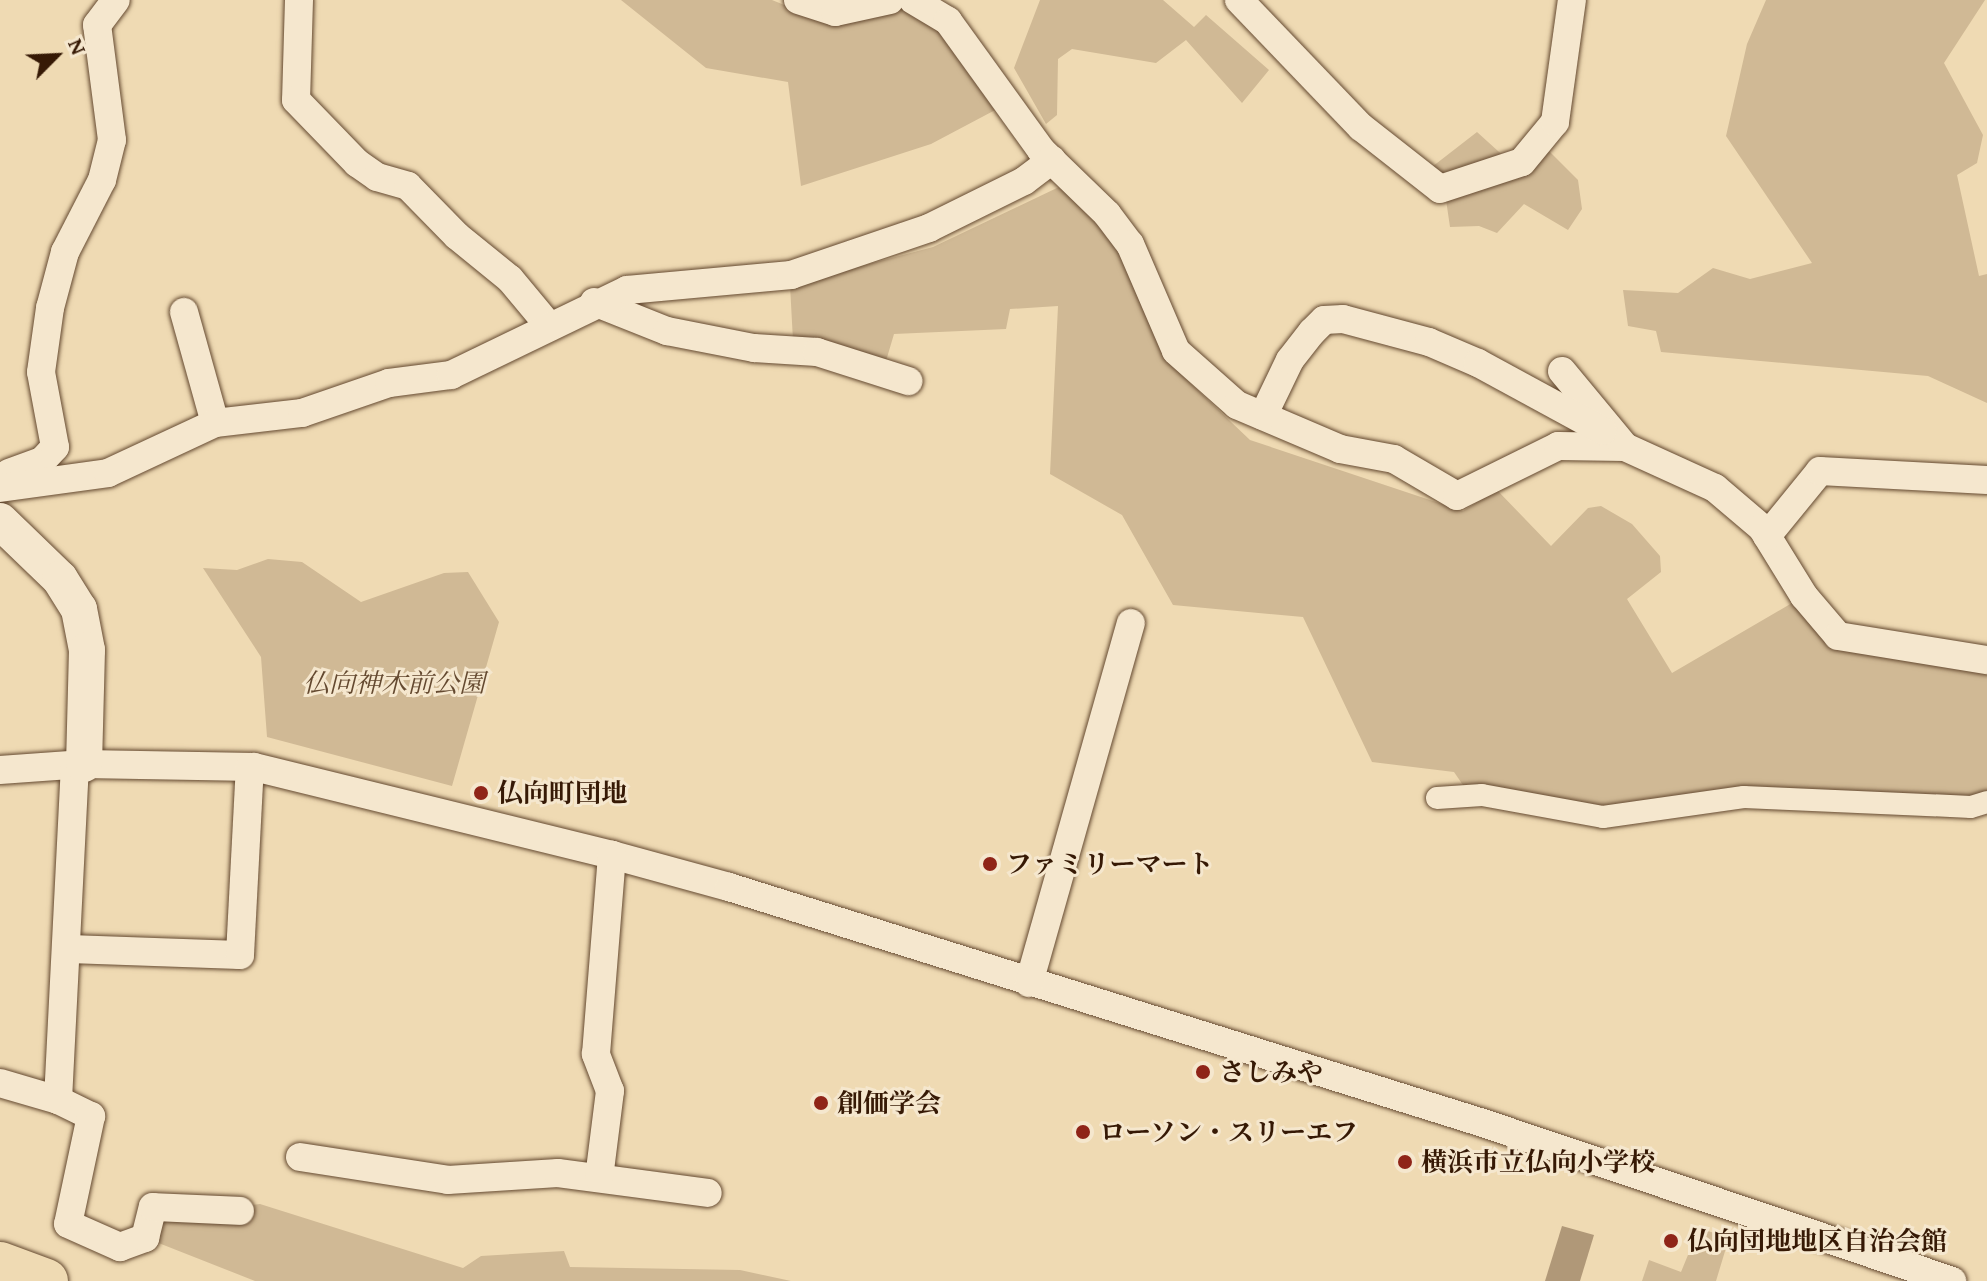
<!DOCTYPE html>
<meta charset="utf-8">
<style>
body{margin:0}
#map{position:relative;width:1987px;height:1281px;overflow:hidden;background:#efdab3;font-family:"Gentium Book Plus","Noto Serif JP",serif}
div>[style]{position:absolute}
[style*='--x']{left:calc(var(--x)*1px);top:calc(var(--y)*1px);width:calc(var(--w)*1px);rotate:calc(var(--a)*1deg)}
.green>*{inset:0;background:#d0b995}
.water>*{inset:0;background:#b09878}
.roads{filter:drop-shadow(0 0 2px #644930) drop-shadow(0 0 2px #644930)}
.pedestrian>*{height:22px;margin:-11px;padding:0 11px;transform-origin:11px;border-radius:11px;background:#f5e7ce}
.minor>*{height:28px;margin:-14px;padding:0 14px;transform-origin:14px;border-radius:14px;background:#f5e7ce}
.tertiary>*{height:36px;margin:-18px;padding:0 18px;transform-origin:18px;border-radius:18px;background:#f5e7ce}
.trunk>*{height:44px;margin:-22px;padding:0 22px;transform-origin:22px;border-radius:22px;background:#efdab3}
.dots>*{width:22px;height:22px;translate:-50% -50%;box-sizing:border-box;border:4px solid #f5e7ce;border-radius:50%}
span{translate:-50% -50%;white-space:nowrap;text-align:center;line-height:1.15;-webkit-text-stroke:6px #f5e7ce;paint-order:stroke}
.park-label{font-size:26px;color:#644930;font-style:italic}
.poi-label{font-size:26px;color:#361905;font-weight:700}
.left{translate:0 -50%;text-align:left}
.north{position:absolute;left:16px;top:16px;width:80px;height:80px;-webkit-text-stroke:6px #f5e7ce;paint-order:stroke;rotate:66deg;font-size:22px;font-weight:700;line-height:32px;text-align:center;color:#361905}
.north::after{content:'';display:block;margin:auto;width:28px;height:36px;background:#361905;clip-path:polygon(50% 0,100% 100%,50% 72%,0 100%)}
</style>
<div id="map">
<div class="green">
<div style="clip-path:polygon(621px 0,772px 0,826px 22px,904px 5px,942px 28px,999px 108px,931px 144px,801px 186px,788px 82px,706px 68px)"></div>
<div style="clip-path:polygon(1040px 0,1163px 0,1194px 27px,1206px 15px,1269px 70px,1242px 103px,1186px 40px,1156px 63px,1072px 49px,1058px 59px,1057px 115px,1046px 124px,1014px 68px)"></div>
<div style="clip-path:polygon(1766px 0,1985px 0,1944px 63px,1983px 135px,1977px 163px,1957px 175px,1979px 276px,1987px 274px,1987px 403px,1928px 376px,1661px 352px,1656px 331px,1628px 326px,1623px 290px,1678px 293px,1713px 268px,1750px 279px,1812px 263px,1726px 136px,1747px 44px)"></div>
<div style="clip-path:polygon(1477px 132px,1519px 170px,1545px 147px,1578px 180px,1582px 209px,1568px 230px,1524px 204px,1497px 233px,1479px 226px,1450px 227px,1445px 193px,1428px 170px)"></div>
<div style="clip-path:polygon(1059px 187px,1101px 222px,1121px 249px,1166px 360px,1250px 440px,1463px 511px,1497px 490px,1551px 546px,1588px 508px,1601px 506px,1632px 524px,1660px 556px,1661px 572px,1627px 599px,1672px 673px,1792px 603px,1833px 649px,1987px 673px,1987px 794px,1970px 800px,1602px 810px,1465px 788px,1454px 772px,1372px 762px,1303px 617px,1173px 605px,1122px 515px,1050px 474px,1058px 306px,1010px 309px,1006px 329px,894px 334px,886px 361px,793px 341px,790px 285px,933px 247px)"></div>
<div style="clip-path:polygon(268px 559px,302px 562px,361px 602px,444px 573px,468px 572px,499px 622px,452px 786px,267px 737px,261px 657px,203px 568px,237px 570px)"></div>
<div style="clip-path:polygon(260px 1204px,463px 1268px,481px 1256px,564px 1251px,570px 1267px,740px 1270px,791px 1281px,255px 1281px,156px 1242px,161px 1223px,172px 1215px)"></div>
<div style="clip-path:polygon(1699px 1228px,1729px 1238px,1716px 1281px,1642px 1281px,1649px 1260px,1681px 1272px)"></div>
</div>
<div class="water">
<div style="clip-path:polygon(1562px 1226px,1594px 1235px,1580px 1281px,1545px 1281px)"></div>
</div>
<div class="roads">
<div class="pedestrian">
<div style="--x:1437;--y:798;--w:45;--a:-3.8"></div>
<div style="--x:1482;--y:795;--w:123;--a:10.3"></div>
<div style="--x:1603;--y:817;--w:142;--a:-8.1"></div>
<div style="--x:1744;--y:797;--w:227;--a:2.5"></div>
<div style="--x:1971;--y:807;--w:17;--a:-17"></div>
</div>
<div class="minor">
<div style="--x:299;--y:0;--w:100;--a:91.7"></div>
<div style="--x:296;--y:100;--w:88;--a:45.9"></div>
<div style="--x:357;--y:163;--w:24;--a:35"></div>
<div style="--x:377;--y:177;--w:32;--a:16"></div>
<div style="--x:408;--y:186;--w:70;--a:45.6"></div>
<div style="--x:457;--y:236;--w:68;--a:39.1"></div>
<div style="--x:510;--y:279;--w:62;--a:50.2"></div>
<div style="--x:798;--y:0;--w:39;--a:18"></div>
<div style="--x:835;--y:12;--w:56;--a:-12.3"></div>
<div style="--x:913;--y:0;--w:41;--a:31"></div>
<div style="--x:948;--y:21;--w:159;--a:54.2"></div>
<div style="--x:1041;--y:150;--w:92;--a:44.1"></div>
<div style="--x:1107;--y:214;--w:38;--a:53"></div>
<div style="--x:1130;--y:244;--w:116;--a:66.7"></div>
<div style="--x:1176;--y:351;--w:81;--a:41.5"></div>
<div style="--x:1237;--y:405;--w:112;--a:23.1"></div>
<div style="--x:1340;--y:449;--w:55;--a:10.5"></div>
<div style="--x:1394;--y:459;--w:73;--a:30.4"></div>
<div style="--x:1457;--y:496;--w:113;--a:-26.3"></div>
<div style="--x:1558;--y:446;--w:67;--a:0.9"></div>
<div style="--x:1239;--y:0;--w:176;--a:46.2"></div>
<div style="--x:1361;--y:127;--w:100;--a:38.1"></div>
<div style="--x:1440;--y:189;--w:86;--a:-18.2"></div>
<div style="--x:1522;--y:162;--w:52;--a:-50.5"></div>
<div style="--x:1555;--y:122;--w:123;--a:-82.1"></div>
<div style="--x:594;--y:302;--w:79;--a:21.7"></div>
<div style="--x:667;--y:331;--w:89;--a:11.1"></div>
<div style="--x:754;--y:348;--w:63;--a:3.6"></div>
<div style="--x:817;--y:352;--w:96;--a:17.7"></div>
<div style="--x:184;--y:312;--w:115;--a:74.4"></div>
<div style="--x:1562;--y:371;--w:99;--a:50.3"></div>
<div style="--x:1625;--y:447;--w:99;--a:24.5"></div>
<div style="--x:1715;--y:488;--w:62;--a:40.4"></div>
<div style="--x:1762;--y:528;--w:80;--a:58.3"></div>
<div style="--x:1804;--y:596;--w:52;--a:49.6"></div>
<div style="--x:1838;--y:636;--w:151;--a:9.2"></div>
<div style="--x:1263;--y:416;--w:62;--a:-64.3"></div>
<div style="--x:1290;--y:360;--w:36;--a:-52"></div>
<div style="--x:1312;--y:332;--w:17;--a:-45"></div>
<div style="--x:1324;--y:320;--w:19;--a:-3"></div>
<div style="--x:1343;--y:319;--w:89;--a:15"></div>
<div style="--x:1429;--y:342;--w:53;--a:23.2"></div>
<div style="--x:1478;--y:363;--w:142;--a:28.5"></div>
<div style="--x:9;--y:473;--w:35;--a:-20"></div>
<div style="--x:42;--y:461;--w:19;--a:-47"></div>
<div style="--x:55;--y:447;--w:76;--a:-100.6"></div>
<div style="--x:41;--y:372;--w:65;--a:-82"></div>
<div style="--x:50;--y:308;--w:58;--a:-75"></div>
<div style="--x:65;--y:252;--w:81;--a:-62.8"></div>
<div style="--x:102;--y:180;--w:41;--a:-76"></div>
<div style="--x:112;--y:140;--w:116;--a:-97.4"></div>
<div style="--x:97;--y:25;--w:31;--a:-53"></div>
<div style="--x:0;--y:488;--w:109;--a:-7.9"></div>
<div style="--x:108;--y:473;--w:118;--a:-25"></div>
<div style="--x:215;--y:423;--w:88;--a:-6.6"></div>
<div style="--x:302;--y:413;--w:92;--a:-19"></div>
<div style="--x:389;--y:383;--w:63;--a:-7.4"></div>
<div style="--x:451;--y:375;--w:195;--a:-25.8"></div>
<div style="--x:627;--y:290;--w:165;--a:-5.2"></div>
<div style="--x:791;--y:275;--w:146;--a:-18.8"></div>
<div style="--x:929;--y:228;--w:106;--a:-26.3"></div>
<div style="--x:1024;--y:181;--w:35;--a:-37"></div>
<div style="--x:1767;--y:536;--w:84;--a:-50.8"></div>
<div style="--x:1820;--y:471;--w:167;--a:3.1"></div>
<div style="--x:0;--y:770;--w:84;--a:-4.1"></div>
<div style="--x:84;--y:764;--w:170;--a:1"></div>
<div style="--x:254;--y:767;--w:369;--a:13.8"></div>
<div style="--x:612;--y:855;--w:121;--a:15.3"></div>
<div style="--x:729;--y:887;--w:790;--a:17.38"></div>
<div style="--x:1483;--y:1123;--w:495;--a:18.6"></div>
<div style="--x:69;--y:949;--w:171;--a:2"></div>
<div style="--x:240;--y:955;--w:188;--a:-87"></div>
<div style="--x:1029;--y:983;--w:374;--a:-74.2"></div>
<div style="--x:0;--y:1083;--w:60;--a:16.3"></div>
<div style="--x:58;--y:1100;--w:37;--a:26"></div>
<div style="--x:91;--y:1116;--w:110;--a:102"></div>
<div style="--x:68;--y:1224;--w:57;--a:23.9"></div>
<div style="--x:120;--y:1247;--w:27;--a:-20"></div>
<div style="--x:145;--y:1238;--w:32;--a:-76"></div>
<div style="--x:153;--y:1207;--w:87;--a:2.6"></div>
<div style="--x:58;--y:1100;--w:335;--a:-87.1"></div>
<div style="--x:300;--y:1157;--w:150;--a:8.8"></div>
<div style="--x:448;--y:1180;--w:110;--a:-3.6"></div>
<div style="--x:558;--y:1173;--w:151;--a:7.6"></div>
<div style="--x:599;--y:1178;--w:88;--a:-82.8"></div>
<div style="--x:610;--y:1091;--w:40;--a:-111"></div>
<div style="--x:596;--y:1054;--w:200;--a:-85.4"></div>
</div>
<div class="tertiary">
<div style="--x:0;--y:521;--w:83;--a:44"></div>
<div style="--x:60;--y:579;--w:36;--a:58"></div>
<div style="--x:79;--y:609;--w:42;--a:79"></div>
<div style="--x:87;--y:650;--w:114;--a:91.5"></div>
</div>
<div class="trunk">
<div style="--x:0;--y:1264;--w:49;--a:20.3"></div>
</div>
</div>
<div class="dots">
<div style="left:481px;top:793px;background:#8f2418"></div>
<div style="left:990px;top:864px;background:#8f2418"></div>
<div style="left:1203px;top:1072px;background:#8f2418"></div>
<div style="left:821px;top:1103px;background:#8f2418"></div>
<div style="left:1083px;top:1132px;background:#8f2418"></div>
<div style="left:1405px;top:1162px;background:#8f2418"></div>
<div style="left:1671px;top:1241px;background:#8f2418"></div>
</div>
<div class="park-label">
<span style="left:394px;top:683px">仏向神木前公園</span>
</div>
<div class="poi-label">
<span class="left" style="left:497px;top:793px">仏向町団地</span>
<span class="left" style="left:1006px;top:864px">ファミリーマート</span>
<span class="left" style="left:1219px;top:1072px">さしみや</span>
<span class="left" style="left:837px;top:1103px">創価学会</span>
<span class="left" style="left:1099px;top:1132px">ローソン・スリーエフ</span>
<span class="left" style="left:1421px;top:1162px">横浜市立仏向小学校</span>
<span class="left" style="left:1687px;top:1241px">仏向団地地区自治会館</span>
</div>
<div class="north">N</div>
</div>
